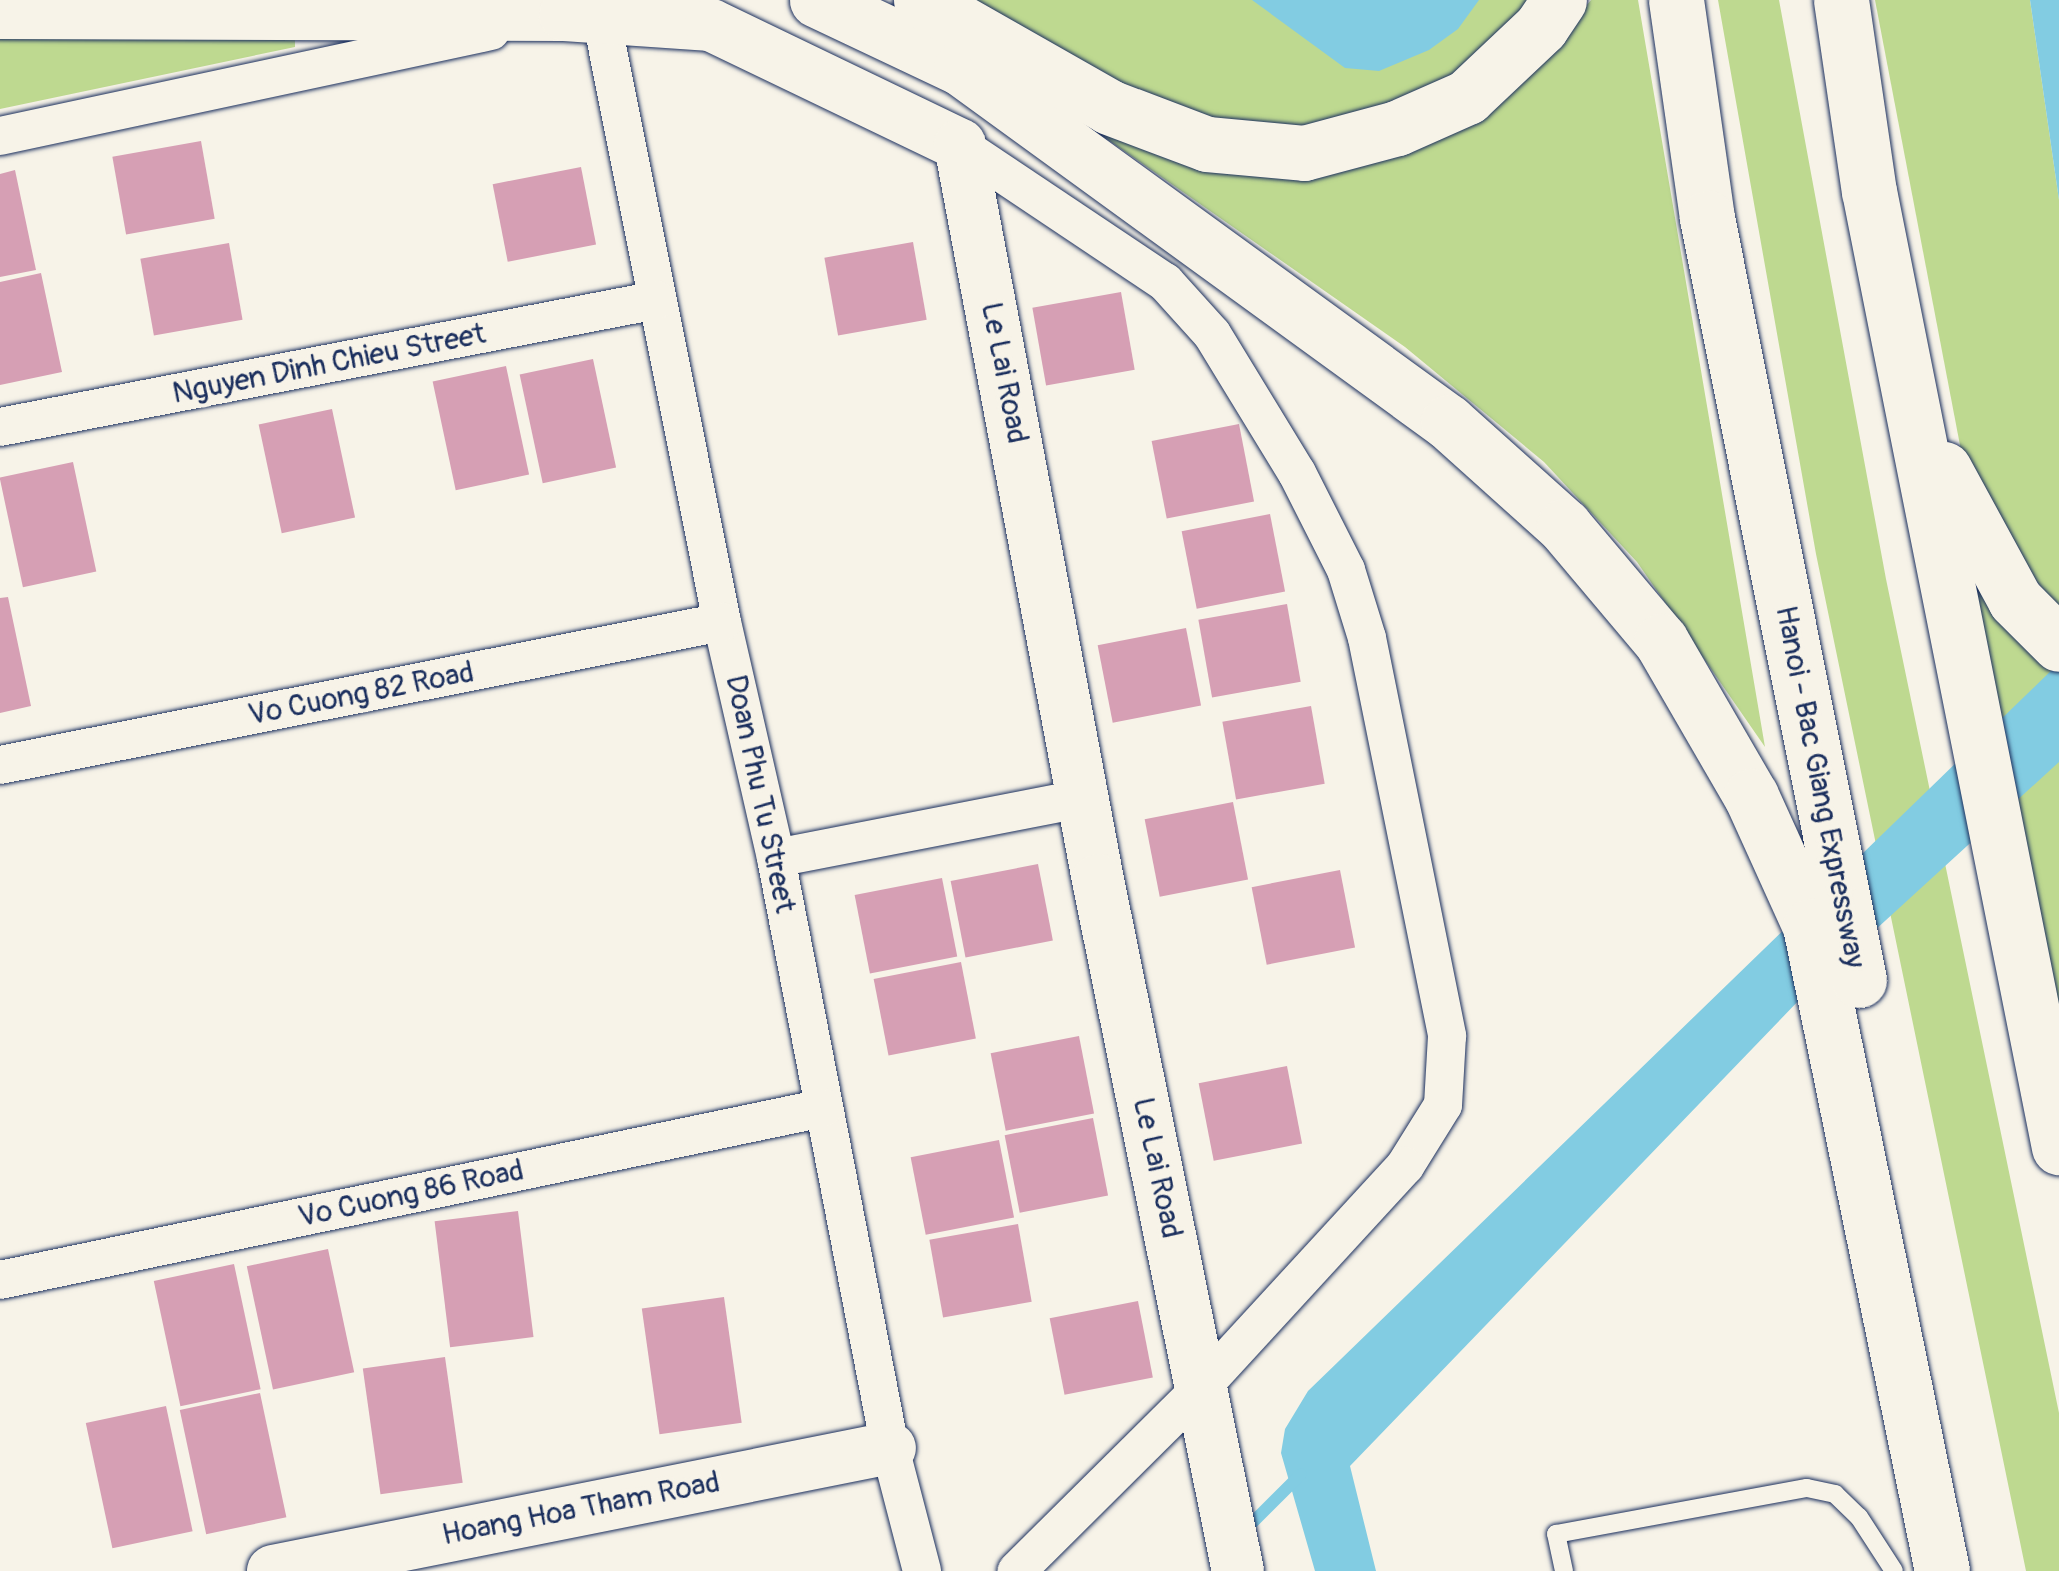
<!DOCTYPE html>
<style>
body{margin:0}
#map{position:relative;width:2059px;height:1571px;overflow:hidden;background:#f7f3e8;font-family:Pangolin,sans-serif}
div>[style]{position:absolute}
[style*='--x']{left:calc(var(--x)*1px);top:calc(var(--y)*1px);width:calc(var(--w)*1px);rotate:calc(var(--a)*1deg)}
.green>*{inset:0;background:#bed990}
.water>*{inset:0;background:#82cce2}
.stream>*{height:12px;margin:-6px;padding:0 6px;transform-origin:6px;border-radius:6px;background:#82cce2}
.building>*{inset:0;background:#d69fb4;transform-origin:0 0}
.roads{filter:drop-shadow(0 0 2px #1b2f5e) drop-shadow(0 0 2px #1b2f5e)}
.lane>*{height:18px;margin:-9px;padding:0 9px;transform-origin:9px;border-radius:9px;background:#f7f3e8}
.street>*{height:38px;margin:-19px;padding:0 19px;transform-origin:19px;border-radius:19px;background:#f7f3e8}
.secondary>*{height:52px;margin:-26px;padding:0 26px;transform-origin:26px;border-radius:26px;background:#f7f3e8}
.highway>*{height:55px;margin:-27.5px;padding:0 27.5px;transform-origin:27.5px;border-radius:27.5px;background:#f7f3e8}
span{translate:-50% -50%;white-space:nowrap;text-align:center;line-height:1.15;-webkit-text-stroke:8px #f7f3e8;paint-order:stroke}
.street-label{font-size:30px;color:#1b2f5e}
</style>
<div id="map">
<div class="green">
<div style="clip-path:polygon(976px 0,1540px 0,1485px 63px,1368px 121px,1246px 140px,1088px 71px)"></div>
<div style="clip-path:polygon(1591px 0,1638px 0,1765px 747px,1637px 562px,1544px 462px,1405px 347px,1064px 109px,1220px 168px,1537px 65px)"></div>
<div style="clip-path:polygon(1718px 0,1779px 0,1886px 579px,2059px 1413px,2059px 1571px,2026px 1571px,1816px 554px)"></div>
<div style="clip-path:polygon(1875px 0,2030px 0,2059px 200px,2059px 608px,2016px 557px,1963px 461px)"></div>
<div style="clip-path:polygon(0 31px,295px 34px,295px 47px,0 109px)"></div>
<div style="clip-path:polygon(1949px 541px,2059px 665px,2059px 1071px)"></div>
</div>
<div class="water">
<div style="clip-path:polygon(1252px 0,1479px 0,1458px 29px,1429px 50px,1379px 71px,1345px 68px)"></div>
<div style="clip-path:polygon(2030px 0,2059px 0,2059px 200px)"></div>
<div style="clip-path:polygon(2059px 663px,2059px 762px,1804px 995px,1350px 1466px,1376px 1571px,1315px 1571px,1281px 1453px,1285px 1429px,1308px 1391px)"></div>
</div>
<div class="stream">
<div style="--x:1245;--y:1530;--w:79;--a:-45"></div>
</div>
<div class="building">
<div style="left:201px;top:141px;width:79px;height:90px;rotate:80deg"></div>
<div style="left:581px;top:167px;width:79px;height:90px;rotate:79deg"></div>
<div style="clip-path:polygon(15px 170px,36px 270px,0 277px,0 174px)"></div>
<div style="left:913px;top:242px;width:79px;height:90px;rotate:80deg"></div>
<div style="left:229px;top:243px;width:78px;height:90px;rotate:80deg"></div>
<div style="clip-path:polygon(41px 273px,62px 372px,0 385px,0 282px)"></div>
<div style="left:1121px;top:292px;width:79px;height:90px;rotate:80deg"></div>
<div style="left:593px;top:359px;width:111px;height:75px;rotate:78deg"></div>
<div style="left:506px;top:366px;width:111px;height:75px;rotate:78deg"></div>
<div style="left:332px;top:409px;width:111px;height:75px;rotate:78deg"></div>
<div style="left:1239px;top:424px;width:79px;height:89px;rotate:79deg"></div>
<div style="left:73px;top:462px;width:112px;height:75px;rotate:78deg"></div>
<div style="left:1270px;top:514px;width:79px;height:90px;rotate:79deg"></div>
<div style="clip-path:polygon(8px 597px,31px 706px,0 713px,0 598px)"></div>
<div style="left:1287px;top:604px;width:79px;height:90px;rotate:80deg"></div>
<div style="left:1186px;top:628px;width:79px;height:90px;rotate:79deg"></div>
<div style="left:1311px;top:706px;width:79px;height:90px;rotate:80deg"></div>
<div style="left:1233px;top:802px;width:79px;height:90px;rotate:79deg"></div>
<div style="left:1038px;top:864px;width:78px;height:89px;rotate:79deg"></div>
<div style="left:1340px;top:870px;width:79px;height:90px;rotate:79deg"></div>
<div style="left:942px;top:878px;width:80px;height:89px;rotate:79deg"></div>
<div style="left:961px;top:962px;width:78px;height:89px;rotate:79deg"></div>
<div style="left:1079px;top:1036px;width:79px;height:90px;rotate:79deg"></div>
<div style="left:1287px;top:1066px;width:79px;height:90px;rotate:79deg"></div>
<div style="left:1093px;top:1118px;width:79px;height:90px;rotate:79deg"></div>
<div style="left:999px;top:1140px;width:79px;height:90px;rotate:79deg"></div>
<div style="left:518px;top:1211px;width:127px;height:84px;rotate:83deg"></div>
<div style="left:1018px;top:1224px;width:79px;height:90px;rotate:80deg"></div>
<div style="left:328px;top:1249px;width:126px;height:83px;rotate:78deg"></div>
<div style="left:234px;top:1264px;width:128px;height:82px;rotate:78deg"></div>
<div style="left:724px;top:1297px;width:127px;height:83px;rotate:82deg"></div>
<div style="left:1138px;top:1301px;width:78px;height:90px;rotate:79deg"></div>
<div style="left:445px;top:1357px;width:127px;height:83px;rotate:82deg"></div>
<div style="left:260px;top:1393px;width:127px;height:82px;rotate:78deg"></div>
<div style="left:166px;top:1406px;width:128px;height:82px;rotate:78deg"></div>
</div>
<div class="roads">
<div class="lane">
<div style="--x:1564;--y:1571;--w:38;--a:-102"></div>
<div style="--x:1556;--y:1534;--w:255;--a:-10.4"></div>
<div style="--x:1807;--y:1488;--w:29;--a:12"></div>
<div style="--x:1835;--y:1494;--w:33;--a:44"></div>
<div style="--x:1859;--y:1517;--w:64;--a:57.1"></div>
</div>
<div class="street">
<div style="--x:601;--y:16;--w:618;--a:78.71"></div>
<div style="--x:722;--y:622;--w:242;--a:77.1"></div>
<div style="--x:776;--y:858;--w:601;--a:79.06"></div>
<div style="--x:890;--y:1448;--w:127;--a:75.4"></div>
<div style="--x:0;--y:136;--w:502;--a:-12.07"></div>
<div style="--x:960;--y:145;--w:247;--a:33.8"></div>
<div style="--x:1165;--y:282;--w:70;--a:47.9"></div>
<div style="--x:1212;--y:334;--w:163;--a:58.6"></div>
<div style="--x:1297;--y:473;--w:109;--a:63.2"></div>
<div style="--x:1346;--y:570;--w:71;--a:72.8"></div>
<div style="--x:1367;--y:638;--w:406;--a:78.6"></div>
<div style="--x:1447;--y:1036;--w:69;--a:93.3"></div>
<div style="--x:1443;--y:1105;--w:72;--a:121.9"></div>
<div style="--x:1405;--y:1166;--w:301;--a:132.6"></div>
<div style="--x:1201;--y:1388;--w:260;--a:135.2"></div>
<div style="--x:0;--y:427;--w:669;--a:-10.94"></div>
<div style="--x:0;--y:765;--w:736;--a:-11.2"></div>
<div style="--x:776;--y:858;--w:315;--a:-11"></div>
<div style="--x:0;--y:1280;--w:841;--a:-11.8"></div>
</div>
<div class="secondary">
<div style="--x:0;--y:13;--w:565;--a:0.2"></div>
<div style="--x:565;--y:15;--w:146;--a:3.9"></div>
<div style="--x:711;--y:25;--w:276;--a:25.7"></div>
<div style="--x:960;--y:145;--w:748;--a:79.37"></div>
<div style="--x:1098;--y:880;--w:705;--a:78.55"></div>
<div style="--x:273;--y:1571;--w:629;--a:-11.27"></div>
</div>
<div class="highway">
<div style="--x:817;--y:0;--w:159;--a:25.3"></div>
<div style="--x:961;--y:68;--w:602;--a:36.01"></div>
<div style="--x:1448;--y:422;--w:156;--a:41.9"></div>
<div style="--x:1564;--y:526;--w:150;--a:49.9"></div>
<div style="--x:1661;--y:641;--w:179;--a:59.9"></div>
<div style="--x:1751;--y:796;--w:143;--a:65.6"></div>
<div style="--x:1810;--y:926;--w:658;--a:78.43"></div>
<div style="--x:921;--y:0;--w:216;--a:29.6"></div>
<div style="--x:1109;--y:107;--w:105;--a:20.7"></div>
<div style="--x:1207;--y:144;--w:97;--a:5.3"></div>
<div style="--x:1304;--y:153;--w:96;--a:-15"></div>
<div style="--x:1397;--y:128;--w:77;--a:-23.9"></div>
<div style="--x:1467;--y:97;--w:102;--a:-43.4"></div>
<div style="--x:1541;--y:27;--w:32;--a:-56"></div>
<div style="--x:1676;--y:0;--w:220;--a:81.9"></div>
<div style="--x:1707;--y:218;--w:777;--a:78.72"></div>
<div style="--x:1841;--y:0;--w:193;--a:81.7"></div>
<div style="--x:1869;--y:191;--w:975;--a:78.76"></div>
<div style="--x:1944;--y:469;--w:149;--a:61.5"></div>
<div style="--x:2015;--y:600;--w:62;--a:45"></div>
</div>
</div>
<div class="street-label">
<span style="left:329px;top:364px;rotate:-11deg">Nguyen Dinh Chieu Street</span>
<span style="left:1004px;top:373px;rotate:79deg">Le Lai Road</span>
<span style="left:361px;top:694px;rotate:-11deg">Vo Cuong 82 Road</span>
<span style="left:1820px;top:787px;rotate:79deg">Hanoi - Bac Giang Expressway</span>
<span style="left:760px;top:794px;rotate:78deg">Doan Phu Tu Street</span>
<span style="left:1157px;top:1168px;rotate:78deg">Le Lai Road</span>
<span style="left:411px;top:1194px;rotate:-12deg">Vo Cuong 86 Road</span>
<span style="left:581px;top:1509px;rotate:-11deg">Hoang Hoa Tham Road</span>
</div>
</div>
